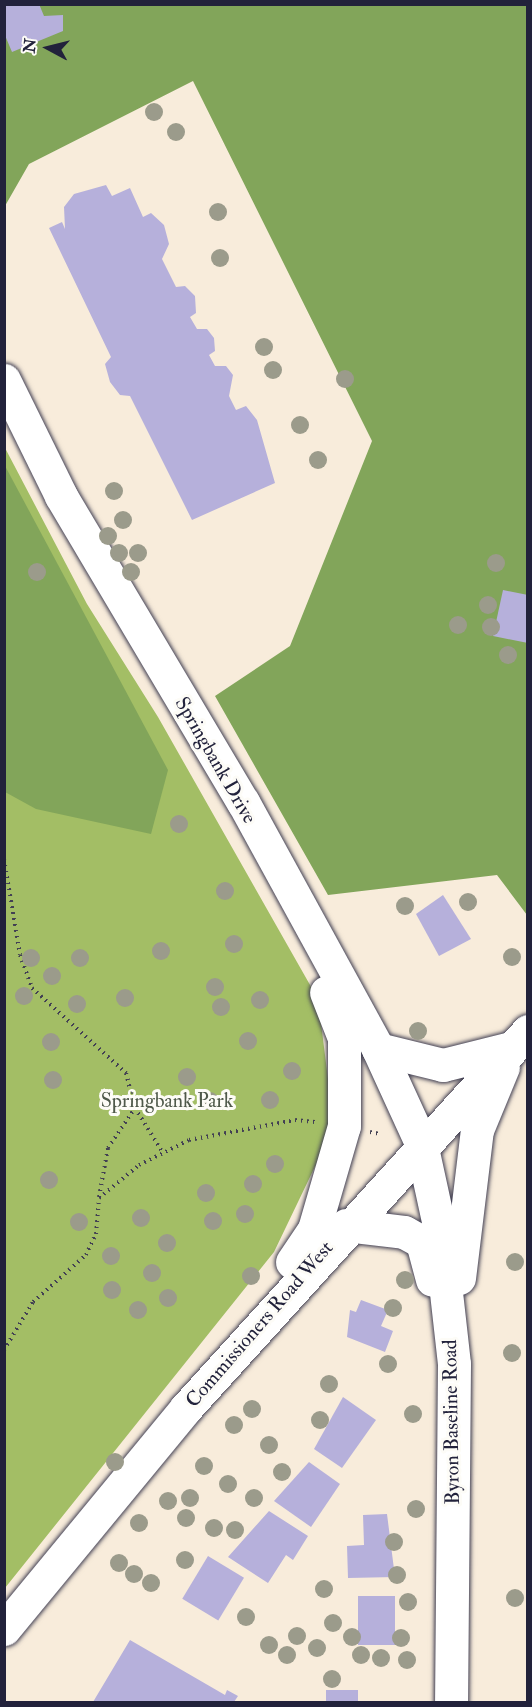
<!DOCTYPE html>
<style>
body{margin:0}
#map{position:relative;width:532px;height:1707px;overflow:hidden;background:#f8ecdb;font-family:"IM FELL Double Pica",serif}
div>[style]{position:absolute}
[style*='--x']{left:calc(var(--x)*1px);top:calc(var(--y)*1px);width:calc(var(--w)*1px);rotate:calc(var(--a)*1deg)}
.green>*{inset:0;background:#a3be65}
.forest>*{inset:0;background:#82a55a}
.building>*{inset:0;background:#b6b0db;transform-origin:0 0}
.path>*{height:4px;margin-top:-2px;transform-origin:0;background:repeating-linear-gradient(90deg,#424053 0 1.5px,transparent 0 6px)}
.roads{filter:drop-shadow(0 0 2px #424053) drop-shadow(0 0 2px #424053)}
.secondary>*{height:33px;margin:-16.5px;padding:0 16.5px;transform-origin:16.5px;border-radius:16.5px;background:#fff}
.trees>*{width:18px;height:18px;margin:-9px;border-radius:50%;background:#9b9b8b}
span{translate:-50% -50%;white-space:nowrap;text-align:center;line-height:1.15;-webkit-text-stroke:6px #fdfcf7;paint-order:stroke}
.street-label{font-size:20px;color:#22223b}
.park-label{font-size:20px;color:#4f594a}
.frame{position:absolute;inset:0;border:6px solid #22223b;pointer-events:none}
.north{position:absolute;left:18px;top:18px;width:60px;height:60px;-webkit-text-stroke:4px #fdfcf7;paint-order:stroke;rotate:277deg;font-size:16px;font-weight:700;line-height:24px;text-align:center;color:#22223b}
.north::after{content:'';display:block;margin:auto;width:21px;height:27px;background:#22223b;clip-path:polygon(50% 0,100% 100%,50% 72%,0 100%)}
</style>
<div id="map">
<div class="green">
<div style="clip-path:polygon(4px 446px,87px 604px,158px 717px,318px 999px,334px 1127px,274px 1252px,5px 1588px)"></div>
</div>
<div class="forest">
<div style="clip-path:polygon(5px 5px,527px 5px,527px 915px,497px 875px,328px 895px,215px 696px,290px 646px,372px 441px,193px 81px,29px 164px,5px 206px)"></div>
<div style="clip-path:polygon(4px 464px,168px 770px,151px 834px,36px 809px,5px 792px)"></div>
</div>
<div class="building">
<div style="clip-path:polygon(4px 4px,39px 4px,44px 16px,63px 15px,63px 31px,12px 52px,4px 33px)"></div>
<div style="clip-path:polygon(106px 185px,112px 196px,130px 188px,143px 217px,151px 213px,164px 225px,169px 244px,162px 259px,176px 287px,185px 286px,195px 296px,196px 313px,190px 317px,197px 329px,207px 329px,214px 338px,215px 351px,209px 355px,215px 366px,226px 366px,233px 375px,229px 396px,236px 410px,246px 406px,257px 420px,275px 483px,192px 520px,130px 396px,120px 395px,110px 382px,105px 364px,111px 357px,49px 228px,62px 222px,65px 229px,64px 207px,74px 194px)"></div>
<div style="clip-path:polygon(503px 590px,528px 595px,528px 643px,493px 636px)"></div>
<div style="clip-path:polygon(443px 895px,471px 939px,439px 956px,416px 914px)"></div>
<div style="clip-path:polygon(361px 1300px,388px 1310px,381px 1326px,393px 1331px,385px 1352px,347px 1337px,350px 1310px,356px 1312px)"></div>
<div style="clip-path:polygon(343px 1397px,376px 1420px,342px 1468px,314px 1449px)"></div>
<div style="clip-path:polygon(309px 1462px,340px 1484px,311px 1527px,274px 1501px)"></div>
<div style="clip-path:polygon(269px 1511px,308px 1536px,293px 1560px,286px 1555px,268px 1583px,228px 1557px)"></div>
<div style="clip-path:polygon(387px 1514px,395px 1577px,348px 1578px,347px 1546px,364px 1545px,363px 1515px)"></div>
<div style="left:208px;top:1556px;width:42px;height:50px;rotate:31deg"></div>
<div style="left:358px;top:1596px;width:37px;height:49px"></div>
<div style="clip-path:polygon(130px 1640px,225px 1695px,227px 1690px,238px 1696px,234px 1702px,93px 1702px)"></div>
<div style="left:358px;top:1690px;width:12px;height:32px;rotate:90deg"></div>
</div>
<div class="path">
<div style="--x:4;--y:859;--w:97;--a:80.5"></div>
<div style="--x:20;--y:955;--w:35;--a:70"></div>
<div style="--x:32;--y:988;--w:127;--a:42.1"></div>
<div style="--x:126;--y:1073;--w:36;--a:76"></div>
<div style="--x:135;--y:1108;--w:53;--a:58.1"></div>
<div style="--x:370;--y:1132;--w:10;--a:11"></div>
<div style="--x:99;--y:1197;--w:50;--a:-79.6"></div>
<div style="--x:108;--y:1148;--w:48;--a:-56"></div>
<div style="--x:4;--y:1350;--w:56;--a:-58.9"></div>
<div style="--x:33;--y:1302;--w:71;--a:-41.6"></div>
<div style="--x:86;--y:1255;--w:23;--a:-65"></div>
<div style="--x:96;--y:1234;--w:36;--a:-85"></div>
<div style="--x:99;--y:1198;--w:52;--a:-39.5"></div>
<div style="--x:139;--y:1165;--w:56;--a:-26.6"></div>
<div style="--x:189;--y:1140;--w:108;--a:-10.7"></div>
<div style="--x:295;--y:1120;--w:20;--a:6"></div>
</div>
<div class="roads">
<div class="secondary">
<div style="--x:4;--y:380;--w:129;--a:63.8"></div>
<div style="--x:61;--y:496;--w:356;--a:59.3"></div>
<div style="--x:243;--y:802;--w:281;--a:61.3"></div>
<div style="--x:378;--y:1049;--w:103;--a:65.4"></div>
<div style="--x:421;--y:1143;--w:80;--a:77.7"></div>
<div style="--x:438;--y:1221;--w:144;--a:83.6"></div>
<div style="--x:454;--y:1364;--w:338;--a:90.5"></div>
<div style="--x:378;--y:1049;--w:67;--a:13.8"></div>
<div style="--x:443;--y:1065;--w:70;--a:-14"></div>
<div style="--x:346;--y:1225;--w:58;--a:6.9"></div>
<div style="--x:404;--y:1232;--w:21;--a:29"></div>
<div style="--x:422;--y:1242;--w:39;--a:75"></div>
<div style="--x:292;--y:1262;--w:40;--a:-56"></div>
<div style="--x:314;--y:1229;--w:107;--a:-73.8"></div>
<div style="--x:344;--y:1126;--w:88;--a:-90"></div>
<div style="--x:344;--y:1038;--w:49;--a:-111.4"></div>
<div style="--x:459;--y:1278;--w:149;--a:-83.1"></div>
<div style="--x:477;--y:1130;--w:68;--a:-67.6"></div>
<div style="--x:4;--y:1629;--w:286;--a:-50.5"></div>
<div style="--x:186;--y:1408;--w:509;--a:-47.79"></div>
</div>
</div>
<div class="trees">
<div style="left:154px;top:112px"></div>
<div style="left:176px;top:132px"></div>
<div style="left:218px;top:212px"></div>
<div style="left:220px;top:258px"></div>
<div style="left:264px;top:347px"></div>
<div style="left:273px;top:370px"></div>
<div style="left:345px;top:379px"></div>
<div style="left:300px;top:425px"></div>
<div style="left:318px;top:460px"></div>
<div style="left:114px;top:491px"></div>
<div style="left:123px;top:520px"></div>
<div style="left:108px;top:536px"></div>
<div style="left:119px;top:553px"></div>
<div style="left:138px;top:553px"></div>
<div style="left:496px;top:563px"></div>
<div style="left:37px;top:572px"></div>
<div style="left:131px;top:572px"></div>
<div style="left:488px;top:605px"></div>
<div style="left:458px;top:625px"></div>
<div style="left:491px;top:627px"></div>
<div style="left:508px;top:655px"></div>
<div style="left:179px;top:824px"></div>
<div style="left:225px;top:891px"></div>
<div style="left:468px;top:902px"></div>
<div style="left:405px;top:906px"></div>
<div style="left:234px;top:944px"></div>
<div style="left:161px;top:951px"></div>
<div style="left:512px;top:957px"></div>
<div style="left:31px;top:958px"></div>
<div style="left:80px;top:958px"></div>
<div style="left:52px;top:976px"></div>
<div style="left:215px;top:987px"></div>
<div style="left:24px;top:996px"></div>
<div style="left:125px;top:998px"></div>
<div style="left:260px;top:1000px"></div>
<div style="left:77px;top:1004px"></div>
<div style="left:221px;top:1007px"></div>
<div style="left:418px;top:1031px"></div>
<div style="left:248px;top:1041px"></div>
<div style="left:51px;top:1042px"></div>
<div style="left:292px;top:1071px"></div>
<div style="left:187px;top:1077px"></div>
<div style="left:53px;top:1080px"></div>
<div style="left:270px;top:1100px"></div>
<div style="left:210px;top:1101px"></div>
<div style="left:275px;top:1164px"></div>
<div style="left:49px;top:1180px"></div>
<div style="left:253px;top:1184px"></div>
<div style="left:206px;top:1193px"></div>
<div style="left:245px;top:1214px"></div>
<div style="left:141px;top:1218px"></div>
<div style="left:213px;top:1221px"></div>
<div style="left:79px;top:1222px"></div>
<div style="left:167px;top:1243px"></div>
<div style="left:111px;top:1256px"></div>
<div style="left:515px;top:1262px"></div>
<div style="left:152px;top:1273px"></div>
<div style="left:251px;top:1276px"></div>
<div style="left:405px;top:1280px"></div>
<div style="left:112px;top:1290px"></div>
<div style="left:168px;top:1298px"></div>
<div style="left:393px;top:1308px"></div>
<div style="left:138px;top:1310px"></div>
<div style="left:512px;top:1353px"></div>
<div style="left:388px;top:1364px"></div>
<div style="left:329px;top:1384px"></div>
<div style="left:252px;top:1409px"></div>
<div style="left:413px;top:1414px"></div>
<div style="left:320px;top:1420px"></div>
<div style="left:234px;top:1425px"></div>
<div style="left:269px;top:1445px"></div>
<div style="left:115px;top:1462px"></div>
<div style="left:204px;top:1466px"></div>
<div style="left:282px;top:1472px"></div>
<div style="left:228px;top:1484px"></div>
<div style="left:190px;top:1498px"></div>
<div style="left:254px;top:1498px"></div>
<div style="left:168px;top:1501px"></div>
<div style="left:416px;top:1509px"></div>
<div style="left:186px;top:1518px"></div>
<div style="left:139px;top:1523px"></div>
<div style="left:214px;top:1528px"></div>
<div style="left:235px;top:1530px"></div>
<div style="left:394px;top:1542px"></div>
<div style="left:185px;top:1560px"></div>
<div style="left:119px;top:1563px"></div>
<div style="left:134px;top:1574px"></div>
<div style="left:397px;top:1575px"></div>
<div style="left:151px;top:1583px"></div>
<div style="left:324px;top:1589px"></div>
<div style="left:515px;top:1598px"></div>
<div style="left:408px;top:1602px"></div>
<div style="left:246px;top:1617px"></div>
<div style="left:333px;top:1623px"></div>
<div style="left:297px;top:1636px"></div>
<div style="left:352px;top:1637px"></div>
<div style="left:401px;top:1638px"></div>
<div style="left:269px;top:1645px"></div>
<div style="left:317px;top:1648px"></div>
<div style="left:287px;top:1655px"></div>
<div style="left:361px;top:1655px"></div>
<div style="left:381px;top:1658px"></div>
<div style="left:407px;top:1660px"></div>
<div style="left:332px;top:1679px"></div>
</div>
<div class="street-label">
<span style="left:216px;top:760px;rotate:60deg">Springbank Drive</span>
<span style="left:259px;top:1324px;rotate:-49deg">Commissioners Road West</span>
<span style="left:451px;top:1422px;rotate:-91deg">Byron Baseline Road</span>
</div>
<div class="park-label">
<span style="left:167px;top:1100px">Springbank Park</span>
</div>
<div class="frame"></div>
<div class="north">N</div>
</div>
